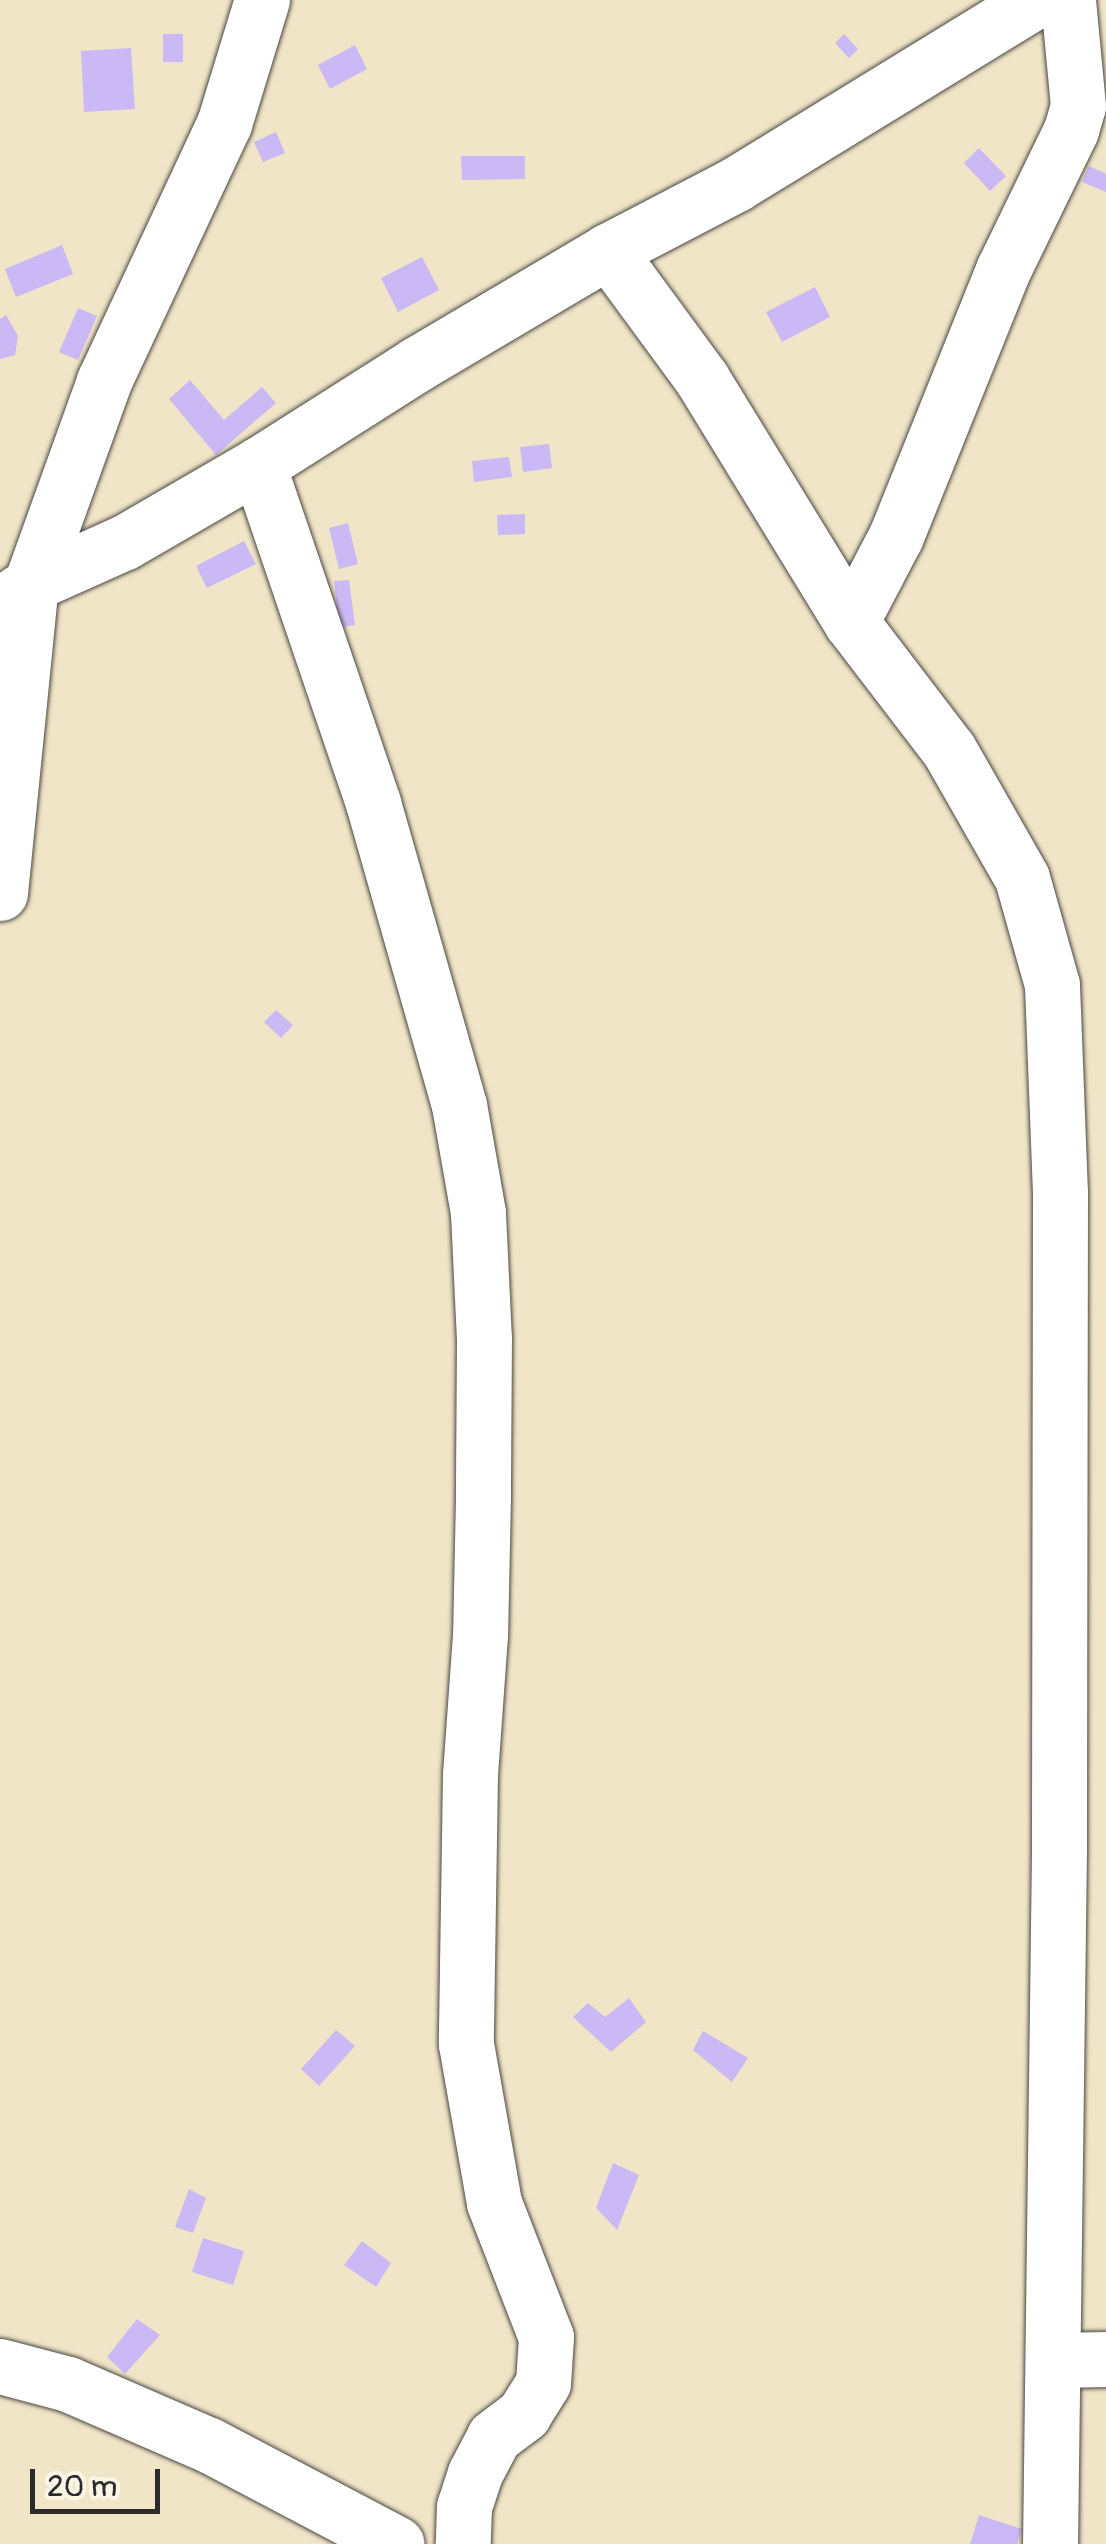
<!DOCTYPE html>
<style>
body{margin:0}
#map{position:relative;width:1106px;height:2544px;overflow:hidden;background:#f0e5c7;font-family:Pangolin,sans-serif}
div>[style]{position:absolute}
.building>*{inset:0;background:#cab9f4}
.roads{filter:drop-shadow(0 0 2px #494742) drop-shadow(0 0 2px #494742)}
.minor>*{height:55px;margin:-27.5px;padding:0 27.5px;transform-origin:27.5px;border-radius:27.5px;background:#fff}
span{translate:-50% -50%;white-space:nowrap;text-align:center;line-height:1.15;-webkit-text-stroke:8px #fcf5e5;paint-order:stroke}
.scale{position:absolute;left:30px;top:2469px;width:130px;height:45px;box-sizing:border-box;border:5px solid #2b2b2b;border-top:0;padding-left:12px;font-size:30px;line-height:35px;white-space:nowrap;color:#2b2b2b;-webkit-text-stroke:8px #fcf5e5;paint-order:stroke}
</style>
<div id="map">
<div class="building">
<div style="clip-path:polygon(163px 34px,183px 34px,183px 62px,163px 62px)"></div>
<div style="clip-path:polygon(844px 34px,858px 49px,849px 58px,835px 43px)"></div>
<div style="clip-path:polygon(355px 45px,367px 69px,330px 89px,318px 65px)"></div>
<div style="clip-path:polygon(131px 48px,135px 109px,84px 112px,81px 51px)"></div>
<div style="clip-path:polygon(276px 132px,285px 153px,263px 162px,254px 142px)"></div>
<div style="clip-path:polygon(979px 148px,1006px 176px,990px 191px,964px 163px)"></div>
<div style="clip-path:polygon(461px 156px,525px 156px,525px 179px,462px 180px)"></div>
<div style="clip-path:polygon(1089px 166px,1106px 174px,1106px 192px,1082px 182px)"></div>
<div style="clip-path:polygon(62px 245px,73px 274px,16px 297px,5px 269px)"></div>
<div style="clip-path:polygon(422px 257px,439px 290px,398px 312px,381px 278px)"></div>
<div style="clip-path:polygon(815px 287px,830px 317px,782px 342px,766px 312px)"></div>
<div style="clip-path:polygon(78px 308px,97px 316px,78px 360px,59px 352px)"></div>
<div style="clip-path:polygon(6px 315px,18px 336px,15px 355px,0 359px,0 319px)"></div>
<div style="clip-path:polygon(190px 380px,224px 420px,262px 387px,276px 403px,216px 455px,169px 399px)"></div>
<div style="clip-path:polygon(549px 444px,552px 468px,523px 472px,520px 447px)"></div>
<div style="clip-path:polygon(509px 457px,512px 477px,474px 482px,472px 461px)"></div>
<div style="clip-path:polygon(525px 514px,525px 534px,498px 535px,497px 515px)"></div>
<div style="clip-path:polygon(348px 523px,358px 564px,339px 569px,329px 528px)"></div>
<div style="clip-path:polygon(244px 541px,256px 564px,207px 588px,196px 566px)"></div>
<div style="clip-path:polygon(349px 580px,355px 625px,339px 627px,334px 581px)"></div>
<div style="clip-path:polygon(276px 1010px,293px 1025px,281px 1038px,264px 1022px)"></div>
<div style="clip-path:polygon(629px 1998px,646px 2022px,611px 2052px,573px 2017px,588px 2003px,605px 2017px)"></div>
<div style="clip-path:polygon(336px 2030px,355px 2046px,319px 2086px,301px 2069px)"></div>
<div style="clip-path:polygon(703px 2031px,748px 2058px,732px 2082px,693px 2050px)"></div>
<div style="clip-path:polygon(613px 2163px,639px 2175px,617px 2230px,596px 2208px)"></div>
<div style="clip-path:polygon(189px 2189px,206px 2198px,193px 2233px,175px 2227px)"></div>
<div style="clip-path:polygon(203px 2238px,244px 2251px,233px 2285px,192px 2272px)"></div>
<div style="clip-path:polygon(362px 2241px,391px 2263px,376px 2287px,344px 2265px)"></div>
<div style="clip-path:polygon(137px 2319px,160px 2335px,125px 2374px,107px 2357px)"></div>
<div style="clip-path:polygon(979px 2515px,1022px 2529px,1017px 2544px,970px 2544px)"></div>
</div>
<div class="roads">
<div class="minor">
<div style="left:608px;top:251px;width:159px;rotate:53.7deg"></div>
<div style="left:702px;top:379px;width:285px;rotate:58.5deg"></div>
<div style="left:851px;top:622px;width:161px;rotate:52.6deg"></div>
<div style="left:949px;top:750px;width:147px;rotate:60.3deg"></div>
<div style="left:1022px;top:878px;width:111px;rotate:74.3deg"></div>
<div style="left:1052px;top:985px;width:207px;rotate:87.8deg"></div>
<div style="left:1060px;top:1192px;width:658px;rotate:90.09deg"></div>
<div style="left:1059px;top:1850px;width:694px;rotate:90.74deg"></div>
<div style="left:258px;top:465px;width:357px;rotate:71.2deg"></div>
<div style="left:373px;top:803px;width:314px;rotate:74.1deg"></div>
<div style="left:459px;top:1105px;width:110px;rotate:80deg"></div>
<div style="left:478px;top:1213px;width:125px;rotate:87.3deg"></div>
<div style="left:484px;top:1338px;width:158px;rotate:90.4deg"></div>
<div style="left:483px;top:1496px;width:139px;rotate:91.2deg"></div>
<div style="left:480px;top:1635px;width:140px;rotate:94.1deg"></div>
<div style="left:470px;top:1775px;width:269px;rotate:90.9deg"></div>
<div style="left:466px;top:2044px;width:161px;rotate:80deg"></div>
<div style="left:494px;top:2203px;width:144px;rotate:68.8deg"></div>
<div style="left:546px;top:2337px;width:46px;rotate:93.7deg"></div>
<div style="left:543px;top:2383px;width:36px;rotate:122deg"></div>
<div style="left:524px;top:2414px;width:38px;rotate:143deg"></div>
<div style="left:494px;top:2437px;width:41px;rotate:117.8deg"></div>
<div style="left:475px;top:2473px;width:35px;rotate:108deg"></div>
<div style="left:464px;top:2506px;width:38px;rotate:92deg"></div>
<div style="left:0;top:605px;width:37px;rotate:-34deg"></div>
<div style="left:31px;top:584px;width:103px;rotate:-24.1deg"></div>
<div style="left:125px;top:542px;width:154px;rotate:-30.1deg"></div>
<div style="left:258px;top:465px;width:188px;rotate:-32.4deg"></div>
<div style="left:417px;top:364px;width:222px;rotate:-30.6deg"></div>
<div style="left:608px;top:251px;width:144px;rotate:-27.6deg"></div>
<div style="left:736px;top:184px;width:352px;rotate:-31.5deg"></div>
<div style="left:851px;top:622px;width:97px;rotate:-62.4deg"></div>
<div style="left:896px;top:536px;width:287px;rotate:-68.1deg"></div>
<div style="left:1003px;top:270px;width:156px;rotate:-64.1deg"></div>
<div style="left:1071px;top:130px;width:25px;rotate:-74deg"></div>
<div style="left:1078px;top:106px;width:106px;rotate:-95.4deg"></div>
<div style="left:0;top:893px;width:311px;rotate:-84.3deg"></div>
<div style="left:31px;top:584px;width:216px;rotate:-70.2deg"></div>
<div style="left:104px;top:381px;width:284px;rotate:-65deg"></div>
<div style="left:224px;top:124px;width:130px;rotate:-73deg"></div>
<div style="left:1054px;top:2360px;width:52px;rotate:-1.1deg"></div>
<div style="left:0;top:2366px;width:70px;rotate:14.8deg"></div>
<div style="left:68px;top:2384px;width:154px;rotate:23.4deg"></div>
<div style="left:209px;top:2445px;width:212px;rotate:27.8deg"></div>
</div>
</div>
<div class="scale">20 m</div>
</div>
